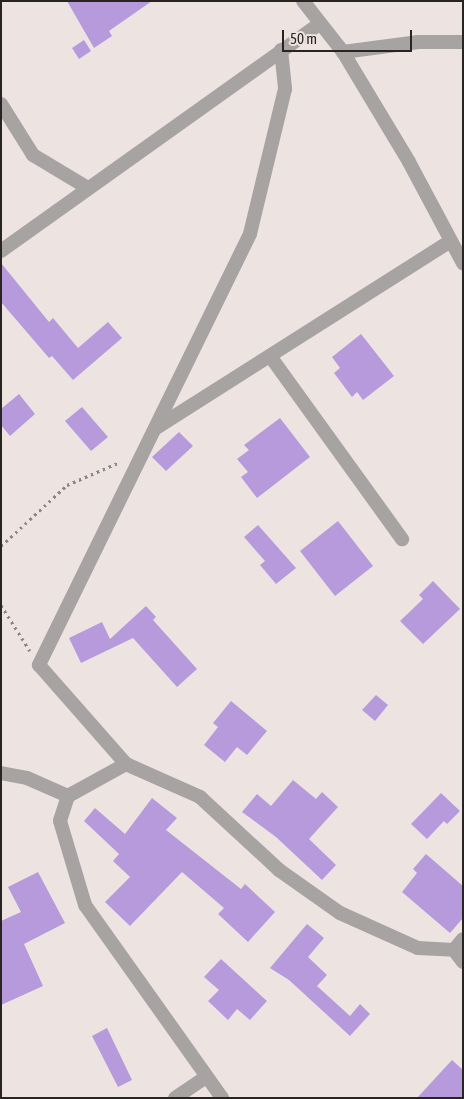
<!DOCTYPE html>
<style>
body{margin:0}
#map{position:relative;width:464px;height:1099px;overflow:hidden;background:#ede4e1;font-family:"Asap Condensed",sans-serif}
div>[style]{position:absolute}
.building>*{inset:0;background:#b79adc}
.path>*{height:3px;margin-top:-1.5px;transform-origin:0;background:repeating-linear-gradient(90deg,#8b8583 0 2.5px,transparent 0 6.5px)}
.minor>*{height:14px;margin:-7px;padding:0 7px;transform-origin:7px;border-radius:7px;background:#a6a3a2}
span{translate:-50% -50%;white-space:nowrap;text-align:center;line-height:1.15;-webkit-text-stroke:4px #ede4e1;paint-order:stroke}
.frame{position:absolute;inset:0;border:2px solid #272422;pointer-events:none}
.scale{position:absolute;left:282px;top:30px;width:130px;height:22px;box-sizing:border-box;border:2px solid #272422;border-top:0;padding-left:6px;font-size:15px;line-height:18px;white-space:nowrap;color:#272422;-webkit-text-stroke:4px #ede4e1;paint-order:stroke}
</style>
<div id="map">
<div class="building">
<div style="clip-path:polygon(67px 1px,152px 1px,109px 31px,112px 36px,94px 48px)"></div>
<div style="clip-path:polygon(84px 40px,91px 51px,79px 59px,72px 48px)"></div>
<div style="clip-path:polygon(1px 263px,49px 322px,53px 318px,78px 348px,108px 322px,122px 338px,73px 380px,52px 356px,49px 358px,1px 302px)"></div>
<div style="clip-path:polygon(361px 334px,394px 376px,363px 400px,357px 392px,352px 397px,334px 373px,340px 368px,332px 357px)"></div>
<div style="clip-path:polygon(19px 394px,35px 414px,10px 436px,1px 425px,1px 409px)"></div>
<div style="clip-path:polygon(82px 407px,108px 437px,91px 451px,65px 421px)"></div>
<div style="clip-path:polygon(280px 418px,310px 457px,257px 498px,241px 477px,248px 472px,237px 459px,249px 450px,244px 445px)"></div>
<div style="clip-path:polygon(179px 432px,193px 446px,166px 471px,152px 457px)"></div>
<div style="clip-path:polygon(338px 521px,373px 566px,335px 596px,300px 551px)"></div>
<div style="clip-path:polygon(258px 525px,296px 568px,276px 584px,260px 565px,265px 561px,244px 537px)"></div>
<div style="clip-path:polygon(433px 581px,460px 609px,423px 644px,400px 621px,423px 599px,419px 595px)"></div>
<div style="clip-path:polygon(146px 606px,156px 617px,153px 620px,197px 669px,177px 687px,133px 638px,81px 663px,69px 638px,102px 622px,110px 639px)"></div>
<div style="clip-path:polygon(376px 695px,388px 705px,375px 721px,362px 710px)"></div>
<div style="clip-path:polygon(231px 701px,267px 731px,247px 755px,237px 747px,225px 762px,204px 745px,218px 727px,213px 723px)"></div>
<div style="clip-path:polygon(293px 780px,316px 799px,322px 792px,338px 807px,309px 839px,336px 865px,322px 880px,276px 837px,242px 812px,257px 794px,271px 806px)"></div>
<div style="clip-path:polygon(441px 793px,460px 811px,447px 824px,444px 821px,427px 839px,411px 824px)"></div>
<div style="clip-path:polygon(152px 798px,177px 818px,166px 830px,241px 889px,245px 884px,275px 912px,248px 942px,218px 914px,224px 908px,182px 872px,130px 926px,105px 902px,130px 877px,113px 861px,119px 854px,84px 821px,95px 808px,125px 834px)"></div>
<div style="clip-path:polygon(426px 854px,463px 886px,463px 918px,450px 933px,402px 892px,417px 873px,413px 869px)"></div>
<div style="clip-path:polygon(38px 872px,65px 923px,24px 944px,43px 986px,1px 1005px,1px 921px,21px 912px,8px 887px)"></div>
<div style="clip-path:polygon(307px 924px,324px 938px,308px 957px,327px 975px,317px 986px,350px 1016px,360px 1004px,370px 1014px,350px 1036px,289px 980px,270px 968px)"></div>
<div style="clip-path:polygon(221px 959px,267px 1001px,250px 1020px,237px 1009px,228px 1020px,208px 1001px,219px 990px,204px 977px)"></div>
<div style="clip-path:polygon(107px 1028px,132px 1080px,118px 1087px,92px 1036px)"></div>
<div style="clip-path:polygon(452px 1060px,463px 1070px,463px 1098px,417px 1098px)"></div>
</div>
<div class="path">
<div style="left:1px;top:546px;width:90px;rotate:-42.7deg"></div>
<div style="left:67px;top:485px;width:58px;rotate:-23.5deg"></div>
<div style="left:1px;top:605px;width:54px;rotate:57.8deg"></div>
</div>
<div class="minor">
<div style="left:303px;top:1px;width:65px;rotate:51.9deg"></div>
<div style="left:343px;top:52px;width:128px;rotate:59deg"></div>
<div style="left:409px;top:162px;width:115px;rotate:61.9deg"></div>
<div style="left:281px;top:50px;width:39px;rotate:84deg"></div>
<div style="left:285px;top:89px;width:149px;rotate:103.6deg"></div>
<div style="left:250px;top:234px;width:480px;rotate:116.1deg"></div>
<div style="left:39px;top:665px;width:132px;rotate:48.7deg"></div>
<div style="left:126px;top:764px;width:81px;rotate:24deg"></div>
<div style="left:200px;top:797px;width:108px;rotate:42.7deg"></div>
<div style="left:279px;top:870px;width:75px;rotate:35.2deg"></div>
<div style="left:340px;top:913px;width:85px;rotate:24.2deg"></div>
<div style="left:418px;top:948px;width:36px;rotate:3deg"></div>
<div style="left:454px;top:950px;width:15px;rotate:53deg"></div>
<div style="left:343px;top:52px;width:76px;rotate:-7.6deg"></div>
<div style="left:418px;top:42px;width:45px"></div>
<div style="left:1px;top:104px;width:60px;rotate:57.9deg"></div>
<div style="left:33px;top:155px;width:64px;rotate:31deg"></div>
<div style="left:1px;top:251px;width:389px;rotate:-35.5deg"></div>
<div style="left:270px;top:356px;width:226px;rotate:54.2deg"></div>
<div style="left:156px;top:428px;width:349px;rotate:-32.4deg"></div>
<div style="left:1px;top:773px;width:26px;rotate:11deg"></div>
<div style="left:27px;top:778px;width:45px;rotate:23.7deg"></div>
<div style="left:68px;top:796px;width:66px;rotate:-28.9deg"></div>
<div style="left:68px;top:796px;width:26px;rotate:108deg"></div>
<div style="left:60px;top:821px;width:88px;rotate:73.4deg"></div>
<div style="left:85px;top:905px;width:237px;rotate:54.6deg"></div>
<div style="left:454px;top:950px;width:14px;rotate:-51deg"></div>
<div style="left:175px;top:1098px;width:37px;rotate:-34deg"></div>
</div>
<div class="frame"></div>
<div class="scale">50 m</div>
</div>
